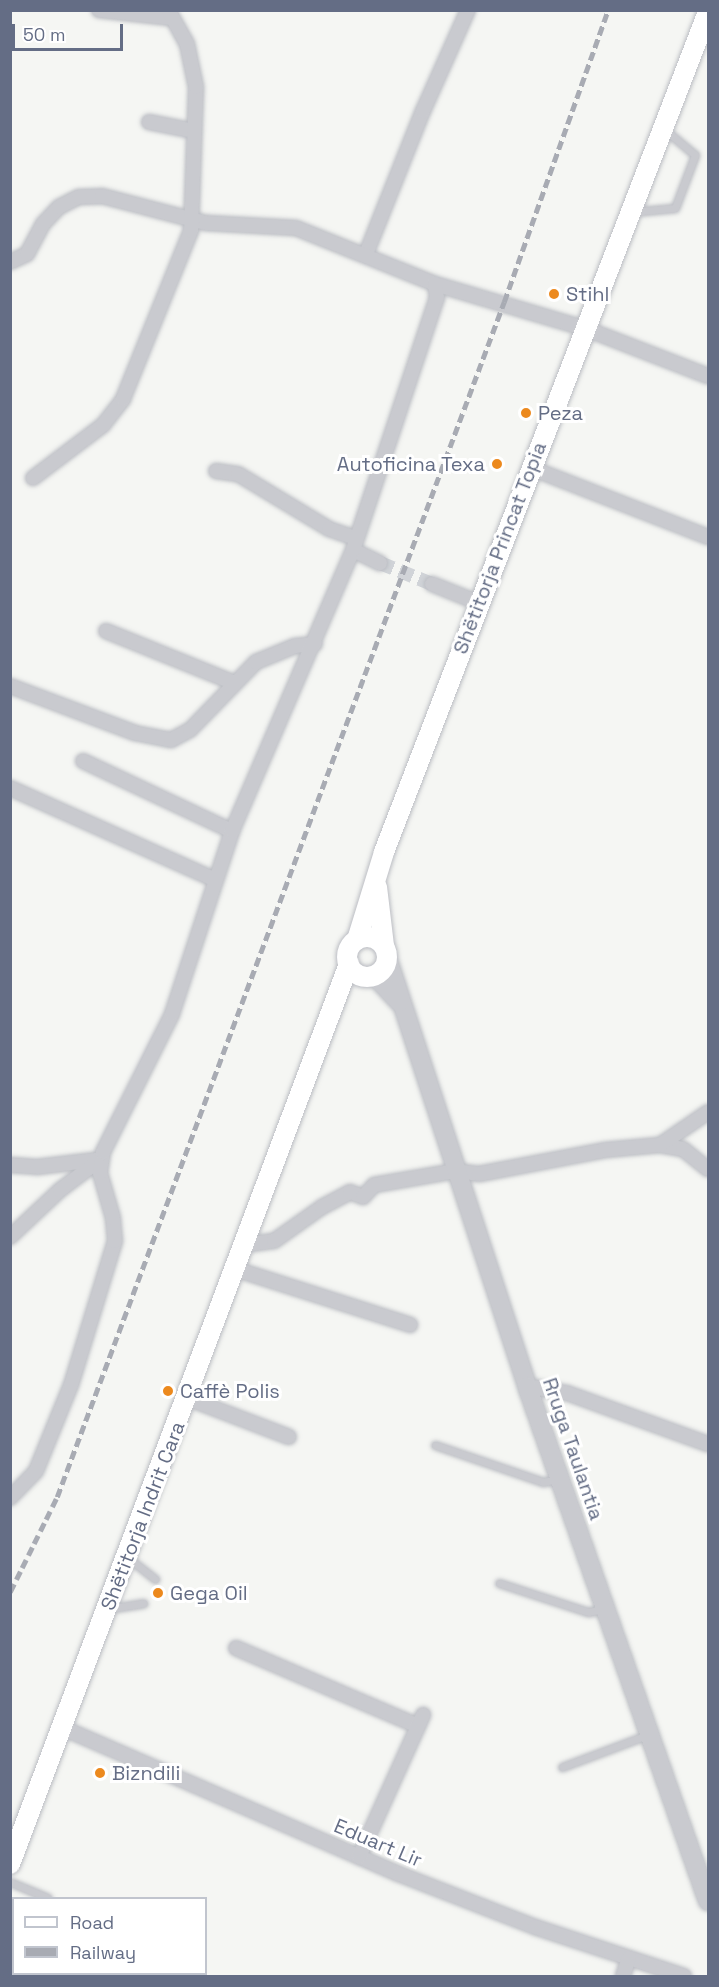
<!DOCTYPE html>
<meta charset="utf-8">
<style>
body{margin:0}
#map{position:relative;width:719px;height:1987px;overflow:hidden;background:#f5f6f3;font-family:"Space Grotesk",sans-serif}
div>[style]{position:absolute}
.minor-tunnel>*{height:14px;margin-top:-7px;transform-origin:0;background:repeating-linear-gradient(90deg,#d1d4d8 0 14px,transparent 0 21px)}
.roads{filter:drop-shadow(0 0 2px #bbbdc3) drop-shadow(0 0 2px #bbbdc3)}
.service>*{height:7px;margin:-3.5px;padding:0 3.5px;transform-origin:3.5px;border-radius:3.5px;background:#c9cacf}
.minor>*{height:14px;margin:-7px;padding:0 7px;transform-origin:7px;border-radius:7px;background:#c9cacf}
.tertiary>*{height:18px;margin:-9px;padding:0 9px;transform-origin:9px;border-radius:9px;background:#c9cacf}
.secondary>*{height:20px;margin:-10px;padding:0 10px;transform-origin:10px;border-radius:10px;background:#fff}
.secondary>.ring{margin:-10px;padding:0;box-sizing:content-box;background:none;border:20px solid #fff;border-radius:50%}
.rail>*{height:4.5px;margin-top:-2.25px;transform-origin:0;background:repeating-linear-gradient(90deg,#a8abb3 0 9px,transparent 0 13.5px)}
.dots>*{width:16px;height:16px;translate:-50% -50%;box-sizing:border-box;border:3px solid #fff;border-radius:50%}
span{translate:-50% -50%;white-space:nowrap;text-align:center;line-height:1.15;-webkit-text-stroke:6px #fff;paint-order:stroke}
.poi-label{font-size:20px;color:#646d85}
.left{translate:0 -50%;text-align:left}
.right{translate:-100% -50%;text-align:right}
.street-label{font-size:20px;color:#646d85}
.frame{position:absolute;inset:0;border:12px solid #646d85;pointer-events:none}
.legend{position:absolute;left:12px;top:1897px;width:195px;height:78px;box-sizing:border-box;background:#fff;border:2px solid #c1c5ce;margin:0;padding:8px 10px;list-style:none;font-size:18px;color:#646d85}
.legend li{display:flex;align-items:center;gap:12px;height:30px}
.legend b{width:30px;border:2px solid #c1c5ce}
.scale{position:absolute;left:12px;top:24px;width:111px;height:27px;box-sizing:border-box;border:3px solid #646d85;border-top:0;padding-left:8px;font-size:18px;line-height:21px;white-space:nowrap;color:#646d85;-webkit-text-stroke:4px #fff;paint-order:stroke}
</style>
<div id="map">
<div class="minor-tunnel">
<div style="left:380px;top:563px;width:56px;rotate:22deg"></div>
</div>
<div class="roads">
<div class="service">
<div style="left:632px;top:212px;width:43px;rotate:-5.3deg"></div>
<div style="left:675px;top:208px;width:57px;rotate:-69.3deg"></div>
<div style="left:695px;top:155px;width:40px;rotate:-140deg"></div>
<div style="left:435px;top:1445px;width:114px;rotate:18.9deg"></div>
<div style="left:543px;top:1482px;width:16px;rotate:-11deg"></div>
<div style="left:127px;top:1557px;width:36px;rotate:38deg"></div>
<div style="left:499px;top:1583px;width:94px;rotate:18deg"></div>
<div style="left:588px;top:1612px;width:17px;rotate:-10deg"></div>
<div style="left:107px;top:1609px;width:37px;rotate:-9deg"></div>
<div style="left:562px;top:1767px;width:91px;rotate:-20.6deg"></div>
<div style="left:10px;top:1882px;width:41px;rotate:22.8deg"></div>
</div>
<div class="minor">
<div style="left:99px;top:10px;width:73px;rotate:6.3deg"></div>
<div style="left:149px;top:122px;width:46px;rotate:11.3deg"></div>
<div style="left:366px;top:254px;width:154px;rotate:-68.3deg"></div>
<div style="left:423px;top:111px;width:111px;rotate:-66deg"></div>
<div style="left:10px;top:262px;width:19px;rotate:-25deg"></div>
<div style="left:27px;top:254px;width:34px;rotate:-62deg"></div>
<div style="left:43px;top:224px;width:23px;rotate:-47deg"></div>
<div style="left:59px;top:207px;width:22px;rotate:-27deg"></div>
<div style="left:79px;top:197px;width:23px;rotate:-2deg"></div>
<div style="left:102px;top:196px;width:107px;rotate:14.6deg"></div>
<div style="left:206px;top:223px;width:90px;rotate:3.2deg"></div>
<div style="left:296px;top:228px;width:150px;rotate:21.9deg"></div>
<div style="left:435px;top:284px;width:155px;rotate:16.5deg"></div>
<div style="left:584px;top:328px;width:133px;rotate:21.2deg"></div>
<div style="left:531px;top:468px;width:190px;rotate:21.3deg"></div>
<div style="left:216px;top:471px;width:22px;rotate:8deg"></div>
<div style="left:238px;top:474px;width:106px;rotate:31.1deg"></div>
<div style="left:329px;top:529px;width:28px;rotate:19deg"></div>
<div style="left:33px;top:478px;width:88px;rotate:-37.1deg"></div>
<div style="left:103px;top:425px;width:33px;rotate:-52deg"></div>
<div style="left:123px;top:399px;width:181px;rotate:-68deg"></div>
<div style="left:191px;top:231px;width:144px;rotate:-88deg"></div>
<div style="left:196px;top:87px;width:44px;rotate:-101.8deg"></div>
<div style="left:187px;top:44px;width:39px;rotate:-119deg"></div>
<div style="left:353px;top:550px;width:30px;rotate:26deg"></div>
<div style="left:432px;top:584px;width:51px;rotate:22deg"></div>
<div style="left:106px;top:631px;width:136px;rotate:22deg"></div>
<div style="left:10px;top:686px;width:134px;rotate:20.6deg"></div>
<div style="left:135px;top:733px;width:37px;rotate:11deg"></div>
<div style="left:171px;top:740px;width:21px;rotate:-28deg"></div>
<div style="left:190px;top:730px;width:95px;rotate:-45.9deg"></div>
<div style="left:256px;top:662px;width:42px;rotate:-22.3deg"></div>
<div style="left:295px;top:646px;width:20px;rotate:-6deg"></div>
<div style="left:83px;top:761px;width:165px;rotate:25.2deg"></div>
<div style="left:10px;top:788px;width:222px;rotate:24.1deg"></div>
<div style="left:660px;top:1145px;width:23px;rotate:10deg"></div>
<div style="left:683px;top:1149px;width:32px;rotate:39deg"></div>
<div style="left:10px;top:1165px;width:27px;rotate:4deg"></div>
<div style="left:37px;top:1167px;width:59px;rotate:-6.8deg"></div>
<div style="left:10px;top:1237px;width:69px;rotate:-43.2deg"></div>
<div style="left:60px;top:1190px;width:51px;rotate:-37.1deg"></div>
<div style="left:244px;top:1245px;width:30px;rotate:-8deg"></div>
<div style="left:274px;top:1241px;width:59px;rotate:-35.3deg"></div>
<div style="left:322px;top:1207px;width:32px;rotate:-28deg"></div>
<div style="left:350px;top:1192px;width:14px;rotate:21deg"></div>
<div style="left:363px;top:1197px;width:16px;rotate:-47deg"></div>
<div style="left:374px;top:1185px;width:82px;rotate:-9.8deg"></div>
<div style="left:455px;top:1171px;width:24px;rotate:7deg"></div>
<div style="left:479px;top:1174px;width:128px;rotate:-10.8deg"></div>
<div style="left:605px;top:1150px;width:55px;rotate:-5.2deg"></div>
<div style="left:660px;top:1145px;width:58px;rotate:-34.5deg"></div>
<div style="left:235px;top:1269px;width:184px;rotate:17.7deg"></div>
<div style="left:527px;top:1386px;width:41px;rotate:9.9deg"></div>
<div style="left:567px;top:1393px;width:150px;rotate:19.9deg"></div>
<div style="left:187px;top:1398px;width:109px;rotate:20.9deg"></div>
<div style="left:10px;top:1498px;width:37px;rotate:-46deg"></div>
<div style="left:36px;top:1471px;width:93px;rotate:-67.9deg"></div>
<div style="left:71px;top:1385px;width:151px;rotate:-73deg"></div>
<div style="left:115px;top:1241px;width:23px;rotate:-95deg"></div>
<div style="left:113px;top:1218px;width:47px;rotate:-106.1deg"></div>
<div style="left:100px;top:1173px;width:21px;rotate:-82deg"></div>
<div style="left:103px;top:1152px;width:154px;rotate:-63.4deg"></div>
<div style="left:172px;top:1014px;width:193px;rotate:-71.8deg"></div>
<div style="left:232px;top:831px;width:306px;rotate:-66.7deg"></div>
<div style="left:353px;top:550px;width:266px;rotate:-71.6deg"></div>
<div style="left:437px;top:298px;width:14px;rotate:-98deg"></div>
<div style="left:236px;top:1648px;width:198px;rotate:23.2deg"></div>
<div style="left:63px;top:1728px;width:366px;rotate:23.5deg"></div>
<div style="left:399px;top:1874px;width:146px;rotate:21.3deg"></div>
<div style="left:535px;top:1927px;width:157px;rotate:18.2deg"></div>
<div style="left:359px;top:1857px;width:156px;rotate:-65.7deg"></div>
<div style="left:623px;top:1976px;width:19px;rotate:-72deg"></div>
</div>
<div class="tertiary">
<div style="left:387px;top:957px;width:451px;rotate:71.9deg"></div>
<div style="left:527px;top:1386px;width:546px;rotate:70.64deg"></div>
<div style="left:374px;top:975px;width:37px;rotate:47deg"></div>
</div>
<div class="secondary">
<div style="left:377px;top:887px;width:59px;rotate:83.2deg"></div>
<div class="ring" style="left:347px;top:937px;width:20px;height:20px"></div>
<div style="left:357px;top:940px;width:92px;rotate:-72.9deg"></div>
<div style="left:384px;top:852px;width:900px;rotate:-68.91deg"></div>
<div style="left:10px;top:1864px;width:962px;rotate:-69.36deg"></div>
</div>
</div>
<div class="rail">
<div style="left:10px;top:1592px;width:106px;rotate:-63.7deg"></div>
<div style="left:57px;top:1497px;width:1276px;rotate:-69.49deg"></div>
<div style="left:504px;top:302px;width:310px;rotate:-70.4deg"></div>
</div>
<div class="dots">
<div style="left:554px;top:294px;background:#ec891d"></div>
<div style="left:526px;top:413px;background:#ec891d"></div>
<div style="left:497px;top:464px;background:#ec891d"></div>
<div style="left:168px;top:1391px;background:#ec891d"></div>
<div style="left:158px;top:1593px;background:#ec891d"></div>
<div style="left:100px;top:1773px;background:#ec891d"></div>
</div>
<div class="poi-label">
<span class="left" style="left:566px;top:294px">Stihl</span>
<span class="left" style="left:538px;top:413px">Peza</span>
<span class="right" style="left:485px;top:464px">Autoficina Texa</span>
<span class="left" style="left:180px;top:1391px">Caffè Polis</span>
<span class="left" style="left:170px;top:1593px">Gega Oil</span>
<span class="left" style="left:112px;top:1773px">Bizndili</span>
</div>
<div class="street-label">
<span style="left:500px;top:548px;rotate:-69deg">Shëtitorja Princat Topia</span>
<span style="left:573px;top:1449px;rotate:71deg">Rruga Taulantia</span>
<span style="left:143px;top:1516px;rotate:-69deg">Shëtitorja Indrit Cara</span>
<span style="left:378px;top:1843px;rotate:23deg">Eduart Lir</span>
</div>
<div class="frame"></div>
<ul class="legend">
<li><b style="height:8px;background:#fff"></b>Road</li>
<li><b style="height:8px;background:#a8abb3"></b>Railway</li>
</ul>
<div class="scale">50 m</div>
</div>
